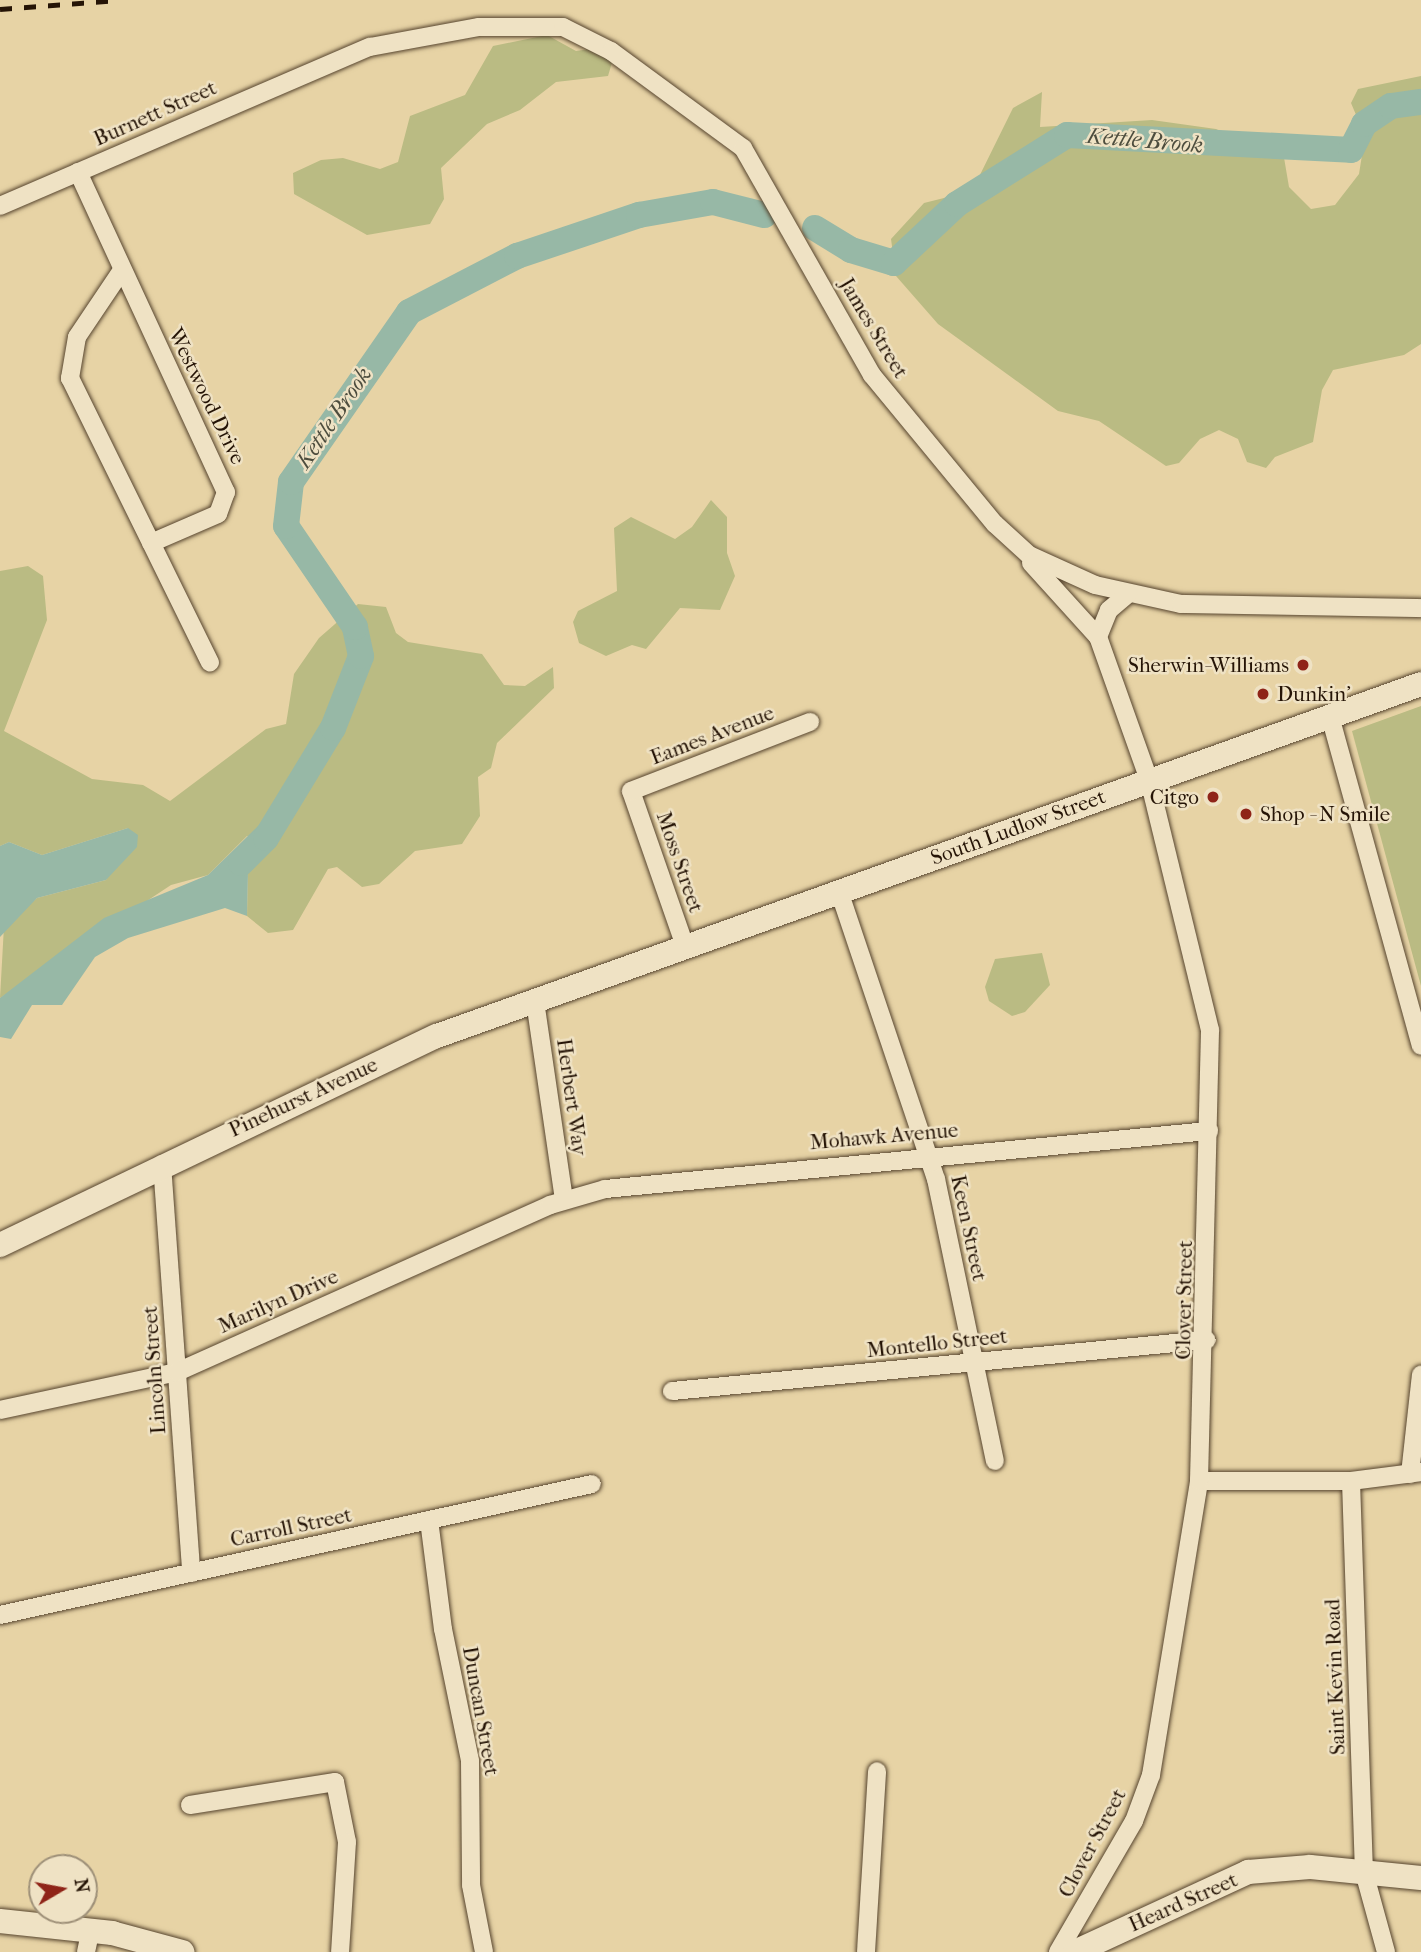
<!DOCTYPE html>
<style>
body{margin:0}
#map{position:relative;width:1421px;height:1952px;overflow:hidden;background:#e7d3a5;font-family:"IM FELL French Canon",serif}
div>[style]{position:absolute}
.green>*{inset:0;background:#babb83}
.water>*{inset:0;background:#97b8a6}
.river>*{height:26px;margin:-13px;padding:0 13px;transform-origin:13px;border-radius:13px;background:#97b8a6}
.roads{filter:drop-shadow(0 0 2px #56442e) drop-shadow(0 0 2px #56442e)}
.street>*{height:18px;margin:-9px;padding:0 9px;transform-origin:9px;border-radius:9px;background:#efe2c4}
.secondary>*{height:24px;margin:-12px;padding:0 12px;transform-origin:12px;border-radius:12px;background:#efe2c4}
.rail>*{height:4.5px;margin-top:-2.25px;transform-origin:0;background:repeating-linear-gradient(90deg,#251406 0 12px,transparent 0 24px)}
.dots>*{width:19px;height:19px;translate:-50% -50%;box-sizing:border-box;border:4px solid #efe2c4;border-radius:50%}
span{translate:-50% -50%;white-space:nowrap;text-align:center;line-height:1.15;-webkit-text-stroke:5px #efe2c4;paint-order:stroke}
.street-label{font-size:21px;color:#251406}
.poi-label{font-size:21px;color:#251406}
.right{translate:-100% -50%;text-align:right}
.left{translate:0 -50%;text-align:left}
.water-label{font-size:23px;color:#4d4d3e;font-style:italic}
.north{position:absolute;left:28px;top:1854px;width:70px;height:70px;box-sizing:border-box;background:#efe2c4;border:2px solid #9e9078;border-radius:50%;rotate:80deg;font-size:19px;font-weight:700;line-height:28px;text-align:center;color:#251406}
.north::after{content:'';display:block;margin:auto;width:24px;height:32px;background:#8f2418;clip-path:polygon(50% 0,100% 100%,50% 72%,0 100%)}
</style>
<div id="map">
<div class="green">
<div style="clip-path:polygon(547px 35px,576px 51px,597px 48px,613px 59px,608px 76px,556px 82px,520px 110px,487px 124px,441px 168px,444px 199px,430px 224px,367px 235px,294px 194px,293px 173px,321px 160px,343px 158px,380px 169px,398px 162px,410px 116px,465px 95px,493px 46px)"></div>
<div style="clip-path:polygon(1421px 76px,1421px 344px,1404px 355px,1333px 370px,1322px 390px,1313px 442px,1275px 457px,1266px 468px,1247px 462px,1238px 439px,1219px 430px,1200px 439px,1179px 463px,1166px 466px,1099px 421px,1058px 411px,938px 324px,896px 276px,891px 239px,924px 203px,972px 191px,1013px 108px,1042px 92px,1040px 127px,1152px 120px,1216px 129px,1246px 143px,1280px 134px,1289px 187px,1311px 209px,1335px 205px,1359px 174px,1365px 136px,1351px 103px,1358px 89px)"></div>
<div style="clip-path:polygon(711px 500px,727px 517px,727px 553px,735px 576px,720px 610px,680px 608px,646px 649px,632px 645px,606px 656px,579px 643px,573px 622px,578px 611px,617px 591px,614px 528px,631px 517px,675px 539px,692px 527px)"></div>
<div style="clip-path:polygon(28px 566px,43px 576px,47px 620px,4px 731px,92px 779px,143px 785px,170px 801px,266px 729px,286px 724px,294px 674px,319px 638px,358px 604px,386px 607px,396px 633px,408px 642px,482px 654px,504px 685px,525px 686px,553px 667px,554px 688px,497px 743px,491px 768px,478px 777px,480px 816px,462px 844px,415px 851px,379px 884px,362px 887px,337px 867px,328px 869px,293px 930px,268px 933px,247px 916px,248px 873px,266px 838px,247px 836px,208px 875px,171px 885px,0 998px,4px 926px,37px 898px,106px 880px,128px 828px,42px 855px,9px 842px,0 846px,0 571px)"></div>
<div style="clip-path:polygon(1421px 706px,1421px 986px,1352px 731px)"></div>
<div style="clip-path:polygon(1042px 953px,1050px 985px,1025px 1012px,1012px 1016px,989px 1001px,985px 987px,995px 959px)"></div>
</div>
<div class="water">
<div style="clip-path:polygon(260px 824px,266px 838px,248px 873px,247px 916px,225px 908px,128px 938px,95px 957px,62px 1005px,32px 1005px,11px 1039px,0 1037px,0 998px,104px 918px,208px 875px)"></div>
<div style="clip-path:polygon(128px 828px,138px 835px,137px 847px,106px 880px,37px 898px,0 937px,0 846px,9px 842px,42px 855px)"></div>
</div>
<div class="river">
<div style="left:815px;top:228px;width:42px;rotate:31.4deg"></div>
<div style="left:851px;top:250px;width:45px;rotate:16.8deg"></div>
<div style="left:894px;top:263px;width:86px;rotate:-43.1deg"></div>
<div style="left:957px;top:204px;width:130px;rotate:-32.1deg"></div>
<div style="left:1067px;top:135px;width:284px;rotate:3deg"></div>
<div style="left:1351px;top:150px;width:29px;rotate:-63deg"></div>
<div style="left:1364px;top:124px;width:32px;rotate:-34deg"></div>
<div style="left:1391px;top:106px;width:30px;rotate:-8deg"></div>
<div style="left:241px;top:863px;width:35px;rotate:-45deg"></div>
<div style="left:266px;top:838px;width:129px;rotate:-58.7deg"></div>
<div style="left:333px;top:728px;width:77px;rotate:-68.7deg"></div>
<div style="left:361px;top:656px;width:30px;rotate:-102deg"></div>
<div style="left:355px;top:627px;width:122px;rotate:-124.3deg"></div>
<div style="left:286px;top:526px;width:44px;rotate:-83.5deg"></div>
<div style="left:291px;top:482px;width:207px;rotate:-55.2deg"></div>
<div style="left:409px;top:312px;width:122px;rotate:-27.4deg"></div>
<div style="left:517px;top:256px;width:129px;rotate:-18.6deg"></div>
<div style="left:639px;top:215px;width:75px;rotate:-10deg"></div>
<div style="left:713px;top:202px;width:53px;rotate:14.3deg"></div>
</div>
<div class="roads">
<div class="street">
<div style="left:78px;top:172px;width:353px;rotate:65.2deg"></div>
<div style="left:226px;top:492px;width:23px;rotate:110deg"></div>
<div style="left:218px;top:514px;width:73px;rotate:156.6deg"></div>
<div style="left:0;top:206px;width:403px;rotate:-23.3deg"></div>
<div style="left:370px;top:47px;width:111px;rotate:-10.4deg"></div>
<div style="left:479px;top:27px;width:84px"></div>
<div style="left:563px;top:27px;width:54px;rotate:26.6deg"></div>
<div style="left:611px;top:51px;width:164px;rotate:36.3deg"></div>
<div style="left:743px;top:148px;width:261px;rotate:60.4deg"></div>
<div style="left:872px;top:375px;width:193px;rotate:50.5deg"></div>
<div style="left:995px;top:524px;width:46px;rotate:42.4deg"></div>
<div style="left:1029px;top:555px;width:72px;rotate:24.4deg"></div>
<div style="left:1095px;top:585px;width:88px;rotate:12.5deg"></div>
<div style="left:1181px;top:604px;width:240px;rotate:1deg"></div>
<div style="left:122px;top:270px;width:81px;rotate:123.9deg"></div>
<div style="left:77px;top:337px;width:42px;rotate:99.7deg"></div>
<div style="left:70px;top:378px;width:317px;rotate:63.8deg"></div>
<div style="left:1031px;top:563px;width:100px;rotate:47.8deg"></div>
<div style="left:1330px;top:716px;width:342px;rotate:74.6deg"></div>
<div style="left:839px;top:891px;width:304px;rotate:71.4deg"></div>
<div style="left:936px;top:1179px;width:288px;rotate:78.2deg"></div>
<div style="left:686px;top:949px;width:167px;rotate:-109.2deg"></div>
<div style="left:631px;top:791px;width:192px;rotate:-21.1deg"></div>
<div style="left:535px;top:1001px;width:201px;rotate:81.7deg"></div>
<div style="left:162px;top:1164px;width:410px;rotate:85.9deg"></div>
<div style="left:672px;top:1391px;width:537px;rotate:-5.45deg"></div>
<div style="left:0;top:1410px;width:181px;rotate:-12.1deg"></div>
<div style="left:177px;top:1372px;width:409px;rotate:-24.1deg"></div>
<div style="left:550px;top:1205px;width:57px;rotate:-16.2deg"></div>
<div style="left:605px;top:1189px;width:607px;rotate:-5.49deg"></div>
<div style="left:1410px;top:1474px;width:100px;rotate:-83.7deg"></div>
<div style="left:1199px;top:1481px;width:152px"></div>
<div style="left:1351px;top:1481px;width:71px;rotate:-7.3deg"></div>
<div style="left:1351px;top:1481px;width:391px;rotate:88.1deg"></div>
<div style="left:1364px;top:1872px;width:83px;rotate:74.6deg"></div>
<div style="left:429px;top:1520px;width:110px;rotate:82.7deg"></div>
<div style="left:443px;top:1629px;width:135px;rotate:78.4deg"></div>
<div style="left:470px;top:1761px;width:124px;rotate:89.5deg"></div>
<div style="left:471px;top:1885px;width:68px;rotate:79deg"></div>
<div style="left:0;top:1615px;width:606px;rotate:-12.48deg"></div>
<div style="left:190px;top:1805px;width:147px;rotate:-9deg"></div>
<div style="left:335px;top:1782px;width:61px;rotate:78.7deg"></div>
<div style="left:347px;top:1842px;width:110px;rotate:93.6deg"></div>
<div style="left:86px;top:1952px;width:24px;rotate:-78deg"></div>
<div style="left:866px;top:1952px;width:181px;rotate:-86.5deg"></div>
<div style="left:1058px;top:1952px;width:151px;rotate:-59.9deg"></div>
<div style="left:1134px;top:1821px;width:49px;rotate:-69.7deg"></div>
<div style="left:1151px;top:1775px;width:298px;rotate:-80.7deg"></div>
<div style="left:1199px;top:1481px;width:451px;rotate:-88.6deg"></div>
<div style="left:1210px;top:1030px;width:257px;rotate:-103.7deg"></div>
<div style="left:1149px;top:780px;width:152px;rotate:-109.6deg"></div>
<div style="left:1098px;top:637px;width:29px;rotate:-68deg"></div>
<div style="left:1109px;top:610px;width:25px;rotate:-40deg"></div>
</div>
<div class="secondary">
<div style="left:0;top:1245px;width:484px;rotate:-25.6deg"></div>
<div style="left:437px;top:1036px;width:1045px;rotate:-19.68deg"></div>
<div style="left:0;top:1921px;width:113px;rotate:6.1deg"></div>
<div style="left:112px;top:1933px;width:73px;rotate:15.2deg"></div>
<div style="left:1075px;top:1952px;width:191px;rotate:-24.8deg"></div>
<div style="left:1248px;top:1872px;width:62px;rotate:-4.6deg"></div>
<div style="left:1310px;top:1867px;width:112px;rotate:5.7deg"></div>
</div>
</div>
<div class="rail">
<div style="left:0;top:9px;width:119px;rotate:-4.3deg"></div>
</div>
<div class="dots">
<div style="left:1303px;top:665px;background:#8f2418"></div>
<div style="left:1263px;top:694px;background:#8f2418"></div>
<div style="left:1213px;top:797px;background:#8f2418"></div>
<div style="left:1246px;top:814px;background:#8f2418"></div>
</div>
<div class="street-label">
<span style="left:155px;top:113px;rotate:-24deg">Burnett Street</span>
<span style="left:874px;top:328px;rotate:59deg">James Street</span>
<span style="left:207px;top:396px;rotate:64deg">Westwood Drive</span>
<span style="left:712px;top:735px;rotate:-21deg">Eames Avenue</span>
<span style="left:1018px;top:827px;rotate:-20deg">South Ludlow Street</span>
<span style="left:680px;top:862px;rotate:71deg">Moss Street</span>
<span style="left:303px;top:1097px;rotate:-25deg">Pinehurst Avenue</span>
<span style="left:572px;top:1097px;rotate:82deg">Herbert Way</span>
<span style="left:884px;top:1136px;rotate:-5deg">Mohawk Avenue</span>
<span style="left:969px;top:1228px;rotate:78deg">Keen Street</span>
<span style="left:1184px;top:1300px;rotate:-89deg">Clover Street</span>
<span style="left:278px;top:1301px;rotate:-24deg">Marilyn Drive</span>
<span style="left:937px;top:1343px;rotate:-6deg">Montello Street</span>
<span style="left:154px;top:1370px;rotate:-94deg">Lincoln Street</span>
<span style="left:291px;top:1527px;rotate:-12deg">Carroll Street</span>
<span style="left:1335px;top:1677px;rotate:-92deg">Saint Kevin Road</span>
<span style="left:481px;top:1711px;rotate:80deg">Duncan Street</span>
<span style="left:1092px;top:1843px;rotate:-62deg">Clover Street</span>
<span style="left:1183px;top:1902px;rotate:-24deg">Heard Street</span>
</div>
<div class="poi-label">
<span class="right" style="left:1289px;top:665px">Sherwin-Williams</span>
<span class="left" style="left:1277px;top:694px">Dunkin'</span>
<span class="right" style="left:1199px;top:797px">Citgo</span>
<span class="left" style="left:1260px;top:814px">Shop - N Smile</span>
</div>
<div class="water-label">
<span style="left:1145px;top:141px;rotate:5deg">Kettle Brook</span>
<span style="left:334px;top:418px;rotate:-56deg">Kettle Brook</span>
</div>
<div class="north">N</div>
</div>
